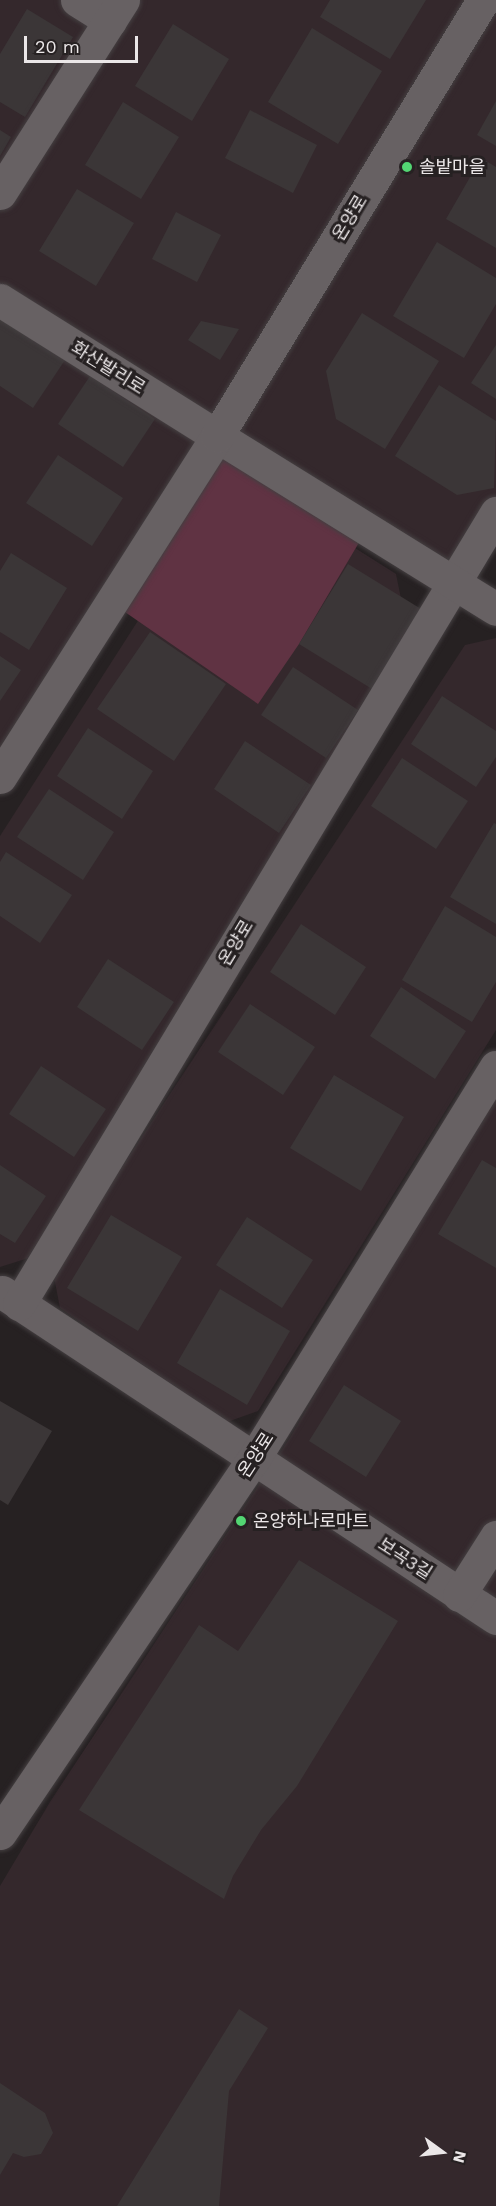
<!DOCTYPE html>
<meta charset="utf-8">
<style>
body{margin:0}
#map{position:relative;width:496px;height:2206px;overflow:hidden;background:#262122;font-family:"Work Sans","Noto Sans KR",sans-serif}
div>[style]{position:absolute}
.built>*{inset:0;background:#34282c}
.green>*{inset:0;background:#603343}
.building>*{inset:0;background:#3b3637}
.roads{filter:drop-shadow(0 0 2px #443f41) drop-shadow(0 0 2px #443f41)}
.minor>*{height:33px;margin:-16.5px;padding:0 16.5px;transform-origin:16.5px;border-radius:16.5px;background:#676163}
.secondary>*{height:33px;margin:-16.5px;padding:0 16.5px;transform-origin:16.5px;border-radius:16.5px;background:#676163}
.dots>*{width:16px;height:16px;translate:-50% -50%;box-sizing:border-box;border:3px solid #262122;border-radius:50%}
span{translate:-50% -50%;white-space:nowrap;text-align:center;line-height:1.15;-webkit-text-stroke:6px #262122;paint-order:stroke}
.poi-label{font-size:18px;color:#ebe7e8}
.left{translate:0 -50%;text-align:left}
.street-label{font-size:18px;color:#ebe7e8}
.north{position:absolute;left:412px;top:2122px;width:60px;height:60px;-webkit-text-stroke:4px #262122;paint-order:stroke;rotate:105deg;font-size:16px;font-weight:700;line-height:24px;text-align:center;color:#ebe7e8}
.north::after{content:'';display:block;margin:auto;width:21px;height:27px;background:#ebe7e8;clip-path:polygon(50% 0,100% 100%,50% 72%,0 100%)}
.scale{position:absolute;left:24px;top:36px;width:114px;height:27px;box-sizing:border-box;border:3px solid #ebe7e8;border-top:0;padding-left:8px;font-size:18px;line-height:21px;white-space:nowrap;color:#ebe7e8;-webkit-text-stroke:4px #262122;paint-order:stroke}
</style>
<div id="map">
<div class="built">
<div style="clip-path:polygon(0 0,496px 0,496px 513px,453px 583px,217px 436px,0 780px)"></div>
<div style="clip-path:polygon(262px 489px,396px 574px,407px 628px,35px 1256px,0 1267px,0 836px,216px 499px)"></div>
<div style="clip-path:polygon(496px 638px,496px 1030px,258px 1411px,227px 1422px,60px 1308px,53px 1272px,465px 645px)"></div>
<div style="clip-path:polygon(496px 1085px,496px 2206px,0 2206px,0 1886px,50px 1802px,291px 1436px)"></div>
</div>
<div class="green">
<div style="clip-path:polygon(217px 436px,367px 529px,299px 644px,258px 704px,109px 601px)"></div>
</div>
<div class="building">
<div style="clip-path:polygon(330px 0,426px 0,390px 59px,320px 17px)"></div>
<div style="clip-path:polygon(27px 9px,73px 37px,25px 117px,0 102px,0 54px)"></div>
<div style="clip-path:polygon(173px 24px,229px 59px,192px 121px,135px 86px)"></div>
<div style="clip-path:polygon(312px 28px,382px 71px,338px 144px,268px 102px)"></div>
<div style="clip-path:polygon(496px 101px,496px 146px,477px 135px)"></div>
<div style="clip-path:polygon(123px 102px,179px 137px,141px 199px,85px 165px)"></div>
<div style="clip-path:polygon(250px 110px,317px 145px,293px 193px,225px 158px)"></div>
<div style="clip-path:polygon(0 130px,11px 137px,0 156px)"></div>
<div style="clip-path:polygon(481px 158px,496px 167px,496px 248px,446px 219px)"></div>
<div style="clip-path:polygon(77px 189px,134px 223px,96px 286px,39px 251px)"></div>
<div style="clip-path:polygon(176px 212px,221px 235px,197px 282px,152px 259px)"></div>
<div style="clip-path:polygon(437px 242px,496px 278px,496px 304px,464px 358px,393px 316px)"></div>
<div style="clip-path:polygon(362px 313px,439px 361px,385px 449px,336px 419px,326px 371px)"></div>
<div style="clip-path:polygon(0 317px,65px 360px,33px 408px,0 386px)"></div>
<div style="clip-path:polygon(201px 321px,239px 329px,220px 360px,188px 340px)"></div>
<div style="clip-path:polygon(496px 345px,496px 399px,471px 383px)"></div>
<div style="clip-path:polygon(90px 376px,155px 419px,123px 467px,58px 424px)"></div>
<div style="clip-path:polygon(439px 385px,496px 421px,494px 488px,457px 495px,395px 456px)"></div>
<div style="clip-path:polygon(58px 455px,123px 498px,92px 546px,26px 503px)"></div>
<div style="clip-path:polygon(11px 553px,67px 588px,29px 650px,0 632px,0 571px)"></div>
<div style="clip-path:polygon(348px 564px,426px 612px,377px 692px,299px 644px)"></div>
<div style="clip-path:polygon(150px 632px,226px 684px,174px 761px,97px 709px)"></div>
<div style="clip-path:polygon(0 656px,21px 670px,0 701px)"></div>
<div style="clip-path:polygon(293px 667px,358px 710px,326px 758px,261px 715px)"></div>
<div style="clip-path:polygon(442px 696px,496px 731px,496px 757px,476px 787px,411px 744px)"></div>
<div style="clip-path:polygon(88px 728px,153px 771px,122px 819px,57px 776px)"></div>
<div style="clip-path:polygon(245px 741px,311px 785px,279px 833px,214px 789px)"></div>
<div style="clip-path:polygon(402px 758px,468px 801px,436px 849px,371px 806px)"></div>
<div style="clip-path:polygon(49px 789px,114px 832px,83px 880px,17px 837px)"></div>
<div style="clip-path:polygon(494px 823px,496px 824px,496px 924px,450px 897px)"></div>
<div style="clip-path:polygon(6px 852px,72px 895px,40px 943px,0 916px,0 862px)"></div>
<div style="clip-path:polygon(445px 906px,496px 937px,496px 982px,472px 1022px,402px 980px)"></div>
<div style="clip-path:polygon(301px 924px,366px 967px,335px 1015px,270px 972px)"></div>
<div style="clip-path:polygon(108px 959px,174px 1002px,142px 1050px,77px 1007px)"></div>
<div style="clip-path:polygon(401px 987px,466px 1031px,435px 1079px,370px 1036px)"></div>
<div style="clip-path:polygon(250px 1004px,315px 1047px,283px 1095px,218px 1052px)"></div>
<div style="clip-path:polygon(41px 1066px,106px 1109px,74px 1157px,9px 1114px)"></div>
<div style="clip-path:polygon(334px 1075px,404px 1117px,361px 1191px,290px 1148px)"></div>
<div style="clip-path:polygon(482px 1160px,496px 1168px,496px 1268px,438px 1234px)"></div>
<div style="clip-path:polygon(0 1165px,46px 1196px,15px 1243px,0 1234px)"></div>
<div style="clip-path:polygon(111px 1215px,182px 1257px,138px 1331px,67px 1288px)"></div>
<div style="clip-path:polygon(247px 1217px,313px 1260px,282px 1308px,216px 1265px)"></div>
<div style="clip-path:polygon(220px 1289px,290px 1331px,247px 1405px,177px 1363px)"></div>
<div style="clip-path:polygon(344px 1385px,401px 1421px,366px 1477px,309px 1441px)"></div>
<div style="clip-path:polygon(0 1401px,52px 1431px,8px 1505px,0 1500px)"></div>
<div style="clip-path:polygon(299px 1560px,398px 1621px,297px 1786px,261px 1830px,233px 1876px,224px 1899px,79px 1810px,199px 1625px,238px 1651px)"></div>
<div style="clip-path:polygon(239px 2009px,268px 2028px,229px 2091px,219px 2206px,117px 2206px)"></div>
<div style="clip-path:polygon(0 2083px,45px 2113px,53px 2133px,41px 2154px,24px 2157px,13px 2153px,0 2175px)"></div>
</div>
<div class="roads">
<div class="minor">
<div style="left:77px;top:0;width:39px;rotate:32deg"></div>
<div style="left:0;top:193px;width:229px;rotate:-57.5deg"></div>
<div style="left:0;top:300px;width:256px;rotate:32.1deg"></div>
<div style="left:2px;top:1292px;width:592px;rotate:33.42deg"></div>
<div style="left:19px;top:1304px;width:924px;rotate:-58.91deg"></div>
<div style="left:459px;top:1595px;width:69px;rotate:-57.5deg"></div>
</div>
<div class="secondary">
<div style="left:217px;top:436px;width:328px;rotate:31.8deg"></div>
<div style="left:0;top:777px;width:404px;rotate:-57.5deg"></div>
<div style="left:217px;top:436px;width:511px;rotate:-58.61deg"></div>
<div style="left:0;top:1833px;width:451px;rotate:-55.9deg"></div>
<div style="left:253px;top:1460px;width:462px;rotate:-58.3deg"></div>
</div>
</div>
<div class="dots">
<div style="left:407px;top:167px;background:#53d673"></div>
<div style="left:241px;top:1521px;background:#53d673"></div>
</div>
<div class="poi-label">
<span class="left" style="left:419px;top:167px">솔밭마을</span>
<span class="left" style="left:253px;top:1521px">온양하나로마트</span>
</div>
<div class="street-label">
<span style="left:350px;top:218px;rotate:-59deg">온양로</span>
<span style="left:108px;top:368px;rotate:32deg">화산발리로</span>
<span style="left:236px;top:943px;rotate:-59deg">온양로</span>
<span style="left:256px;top:1455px;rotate:-57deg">온양로</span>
<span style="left:405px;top:1559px;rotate:33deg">보곡3길</span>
</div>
<div class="north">N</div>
<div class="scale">20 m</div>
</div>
